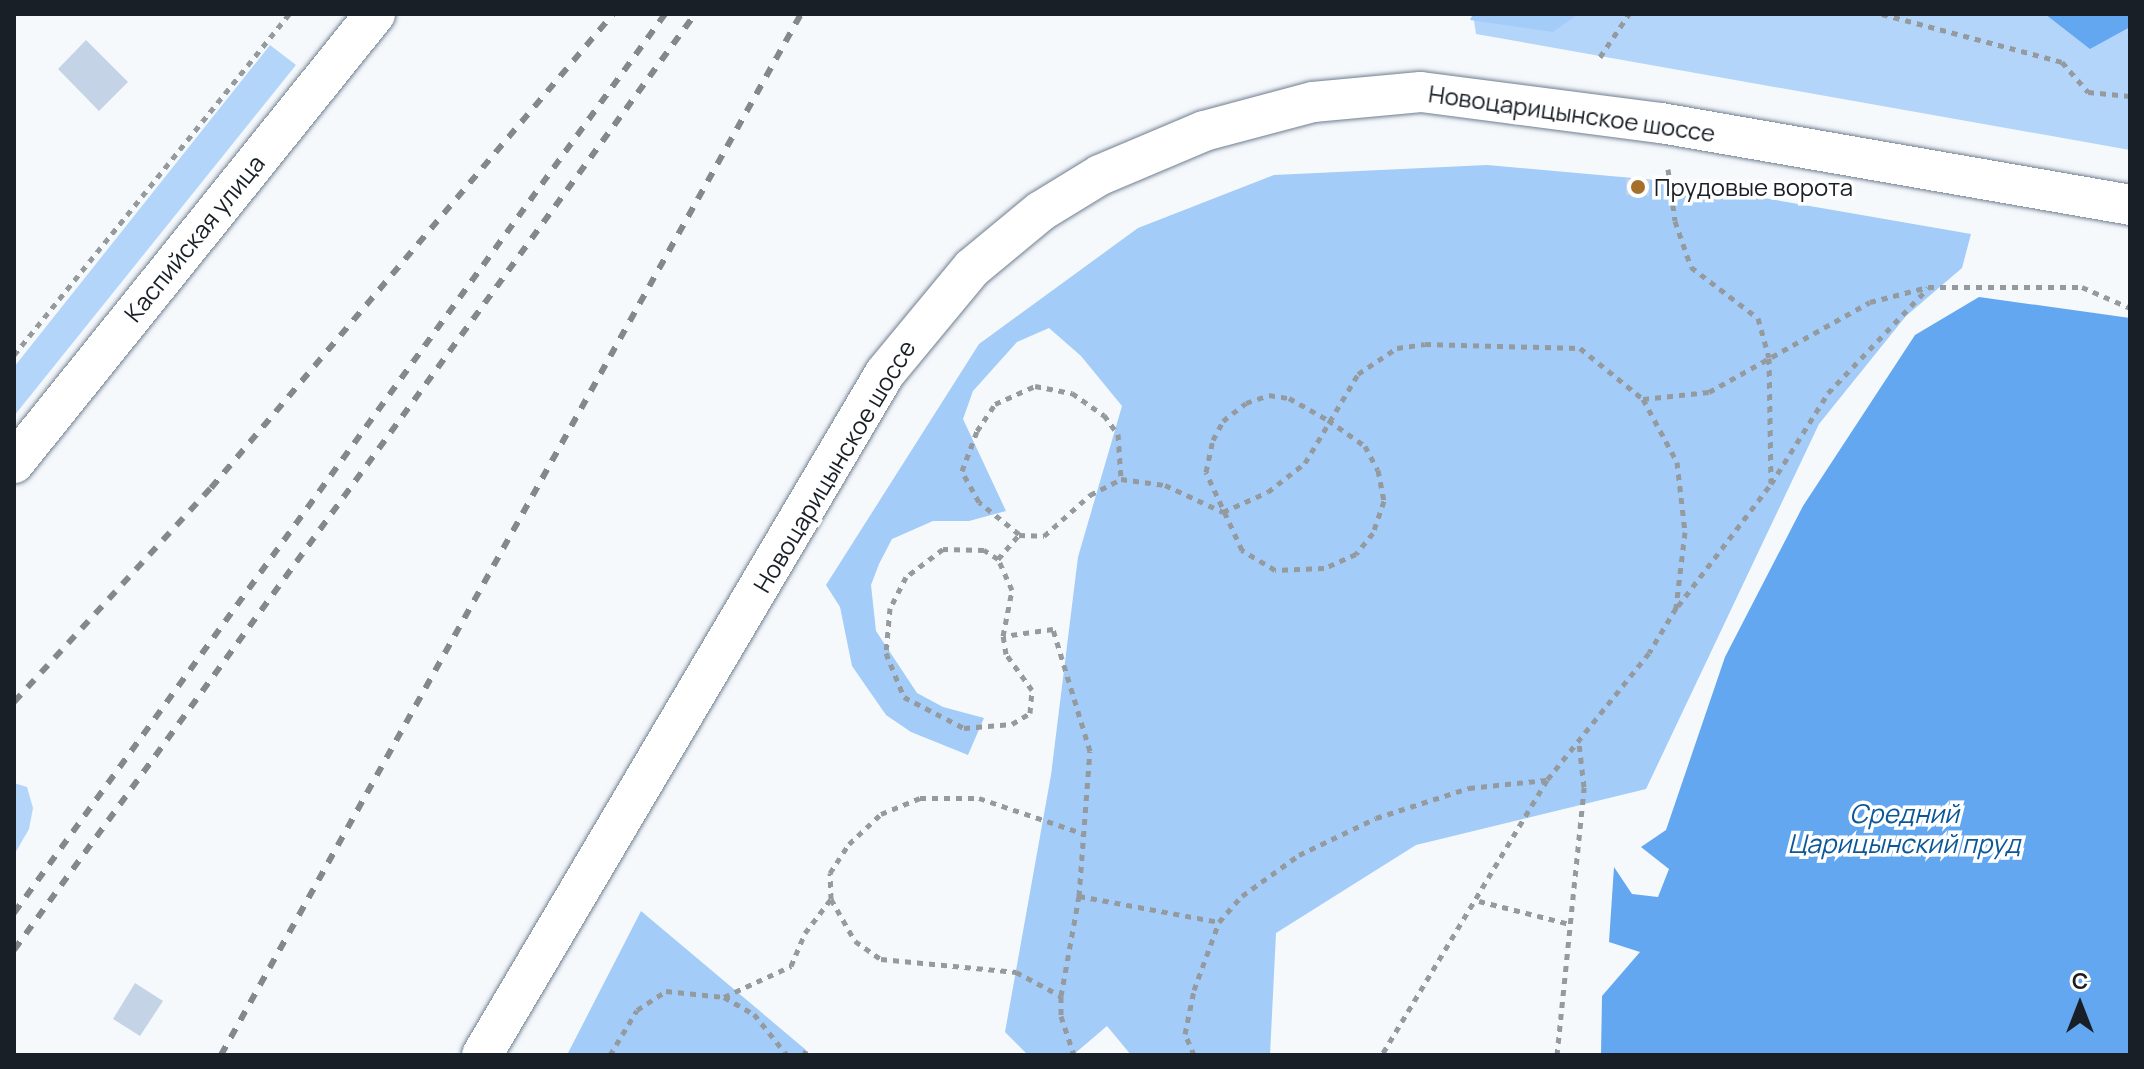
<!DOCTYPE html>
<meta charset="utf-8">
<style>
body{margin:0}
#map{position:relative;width:2144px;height:1069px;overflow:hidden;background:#f5f9fc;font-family:Manrope,sans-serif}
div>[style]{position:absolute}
.green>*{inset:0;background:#b4d5fa}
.forest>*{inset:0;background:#a3ccf8}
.water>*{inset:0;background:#62a7ef}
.building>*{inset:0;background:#c4d4e6}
.path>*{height:5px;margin-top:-2.5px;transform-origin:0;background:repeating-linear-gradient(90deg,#959a9f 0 6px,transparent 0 12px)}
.roads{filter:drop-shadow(0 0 2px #707f90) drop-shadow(0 0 2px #707f90)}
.secondary>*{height:40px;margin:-20px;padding:0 20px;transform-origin:20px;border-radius:20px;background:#fff}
.rail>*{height:6px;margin-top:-3px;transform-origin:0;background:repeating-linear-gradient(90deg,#83888d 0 10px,transparent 0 20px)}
.dots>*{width:22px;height:22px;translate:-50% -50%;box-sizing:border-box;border:4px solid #fff;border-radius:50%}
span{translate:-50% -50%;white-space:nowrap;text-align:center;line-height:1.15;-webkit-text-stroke:7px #fff;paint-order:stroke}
.street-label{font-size:24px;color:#191f26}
.poi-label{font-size:24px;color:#191f26}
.left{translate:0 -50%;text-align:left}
.water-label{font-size:26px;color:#0b5798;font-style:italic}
.frame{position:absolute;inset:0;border:16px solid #191f26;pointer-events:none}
.north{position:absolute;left:2040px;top:965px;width:80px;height:80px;-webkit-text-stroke:6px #fff;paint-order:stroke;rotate:0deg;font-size:22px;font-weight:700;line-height:32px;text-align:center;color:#191f26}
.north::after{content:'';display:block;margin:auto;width:28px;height:36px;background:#191f26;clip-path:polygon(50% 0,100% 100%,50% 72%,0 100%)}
</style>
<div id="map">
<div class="green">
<div style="clip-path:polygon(1473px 14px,2130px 14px,2130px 150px,1476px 34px)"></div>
<div style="clip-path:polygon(270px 45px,296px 65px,14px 416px,14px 367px)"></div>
<div style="clip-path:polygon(14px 783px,27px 787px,33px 808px,29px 829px,14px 855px)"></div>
</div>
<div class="forest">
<div style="clip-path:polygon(1473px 14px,1578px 14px,1553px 32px,1470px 20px)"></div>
<div style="clip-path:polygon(1487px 165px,1666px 181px,1971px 234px,1962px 268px,1906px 316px,1819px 424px,1646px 789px,1416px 845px,1276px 933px,1270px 1055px,1131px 1055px,1107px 1026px,1073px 1055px,1028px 1055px,1005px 1032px,1051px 775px,1078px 557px,1122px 406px,1081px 356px,1049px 328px,1017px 342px,973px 391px,963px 419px,1006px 511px,969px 521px,933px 521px,892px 539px,879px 564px,871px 585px,876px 631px,917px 693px,943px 707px,984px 718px,968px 755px,911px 732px,886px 715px,852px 666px,840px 607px,826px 585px,979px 344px,1138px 228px,1274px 175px)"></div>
<div style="clip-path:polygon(641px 911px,806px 1050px,804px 1055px,567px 1055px)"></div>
</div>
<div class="water">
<div style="clip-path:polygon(2045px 14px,2130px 14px,2130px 27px,2090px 49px)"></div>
<div style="clip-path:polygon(1979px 297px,2130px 318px,2130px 1055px,1601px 1055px,1602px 996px,1640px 952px,1609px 942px,1614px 867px,1632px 894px,1658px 897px,1669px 869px,1641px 847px,1666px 830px,1725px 657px,1803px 506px,1915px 335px)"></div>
</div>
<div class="building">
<div style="clip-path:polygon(86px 40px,128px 82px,99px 111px,58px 69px)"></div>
<div style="clip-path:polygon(1626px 179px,1650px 180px,1649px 196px,1626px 195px)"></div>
<div style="clip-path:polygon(135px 983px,163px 1001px,140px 1036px,113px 1019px)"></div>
</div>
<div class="path">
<div style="left:1882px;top:14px;width:186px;rotate:14.9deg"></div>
<div style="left:2062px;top:62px;width:40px;rotate:49deg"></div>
<div style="left:2088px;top:92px;width:42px;rotate:5.4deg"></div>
<div style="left:1600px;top:57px;width:52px;rotate:-56deg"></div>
<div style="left:1668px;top:169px;width:52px;rotate:82.3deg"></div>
<div style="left:1675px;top:221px;width:49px;rotate:70.8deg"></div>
<div style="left:1691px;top:267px;width:84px;rotate:37.3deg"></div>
<div style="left:1758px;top:318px;width:41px;rotate:74.6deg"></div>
<div style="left:1769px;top:358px;width:125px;rotate:89.1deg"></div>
<div style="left:14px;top:355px;width:438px;rotate:-51.1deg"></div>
<div style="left:1269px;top:395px;width:20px;rotate:9deg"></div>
<div style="left:1289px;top:398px;width:45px;rotate:29.4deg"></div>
<div style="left:1328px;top:420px;width:45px;rotate:35.1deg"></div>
<div style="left:1365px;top:446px;width:27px;rotate:62deg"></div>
<div style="left:1378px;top:470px;width:32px;rotate:79deg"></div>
<div style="left:1384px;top:501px;width:34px;rotate:109deg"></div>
<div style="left:1373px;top:533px;width:27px;rotate:129deg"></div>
<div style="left:1356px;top:554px;width:35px;rotate:156deg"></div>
<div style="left:1324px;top:568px;width:49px;rotate:177.7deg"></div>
<div style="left:1275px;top:570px;width:39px;rotate:-149deg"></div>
<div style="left:1242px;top:550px;width:86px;rotate:-114.8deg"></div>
<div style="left:1206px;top:472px;width:33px;rotate:-78deg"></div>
<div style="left:1213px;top:440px;width:21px;rotate:-62deg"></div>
<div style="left:1223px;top:421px;width:29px;rotate:-38deg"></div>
<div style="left:1246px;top:403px;width:24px;rotate:-19deg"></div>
<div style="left:1643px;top:399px;width:66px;rotate:-6.1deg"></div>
<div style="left:1709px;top:392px;width:184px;rotate:-29.2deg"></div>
<div style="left:1870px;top:302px;width:60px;rotate:-14.5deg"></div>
<div style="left:1928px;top:287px;width:154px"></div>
<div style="left:2082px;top:287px;width:52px;rotate:23.6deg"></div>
<div style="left:1019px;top:534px;width:51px;rotate:-141.3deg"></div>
<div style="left:979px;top:502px;width:35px;rotate:-119deg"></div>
<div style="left:962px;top:471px;width:43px;rotate:-69.4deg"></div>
<div style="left:977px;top:431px;width:32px;rotate:-56deg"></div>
<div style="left:995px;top:404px;width:44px;rotate:-24.2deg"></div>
<div style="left:1035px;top:386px;width:38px;rotate:11deg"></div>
<div style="left:1072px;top:393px;width:39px;rotate:35deg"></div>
<div style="left:1104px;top:415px;width:24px;rotate:54deg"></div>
<div style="left:1118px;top:434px;width:45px;rotate:86.2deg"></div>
<div style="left:998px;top:559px;width:17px;rotate:-147deg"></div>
<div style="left:984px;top:550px;width:41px;rotate:-178.6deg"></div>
<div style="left:943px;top:549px;width:46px;rotate:142.9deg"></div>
<div style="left:906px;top:577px;width:35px;rotate:117deg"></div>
<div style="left:890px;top:608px;width:45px;rotate:95.1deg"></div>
<div style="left:886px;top:653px;width:48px;rotate:67.8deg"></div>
<div style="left:904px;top:697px;width:68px;rotate:27.3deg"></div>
<div style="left:964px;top:728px;width:48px;rotate:-4.8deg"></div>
<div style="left:1012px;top:724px;width:21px;rotate:-31deg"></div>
<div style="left:1030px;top:713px;width:23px;rotate:-85deg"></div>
<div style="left:1032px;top:690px;width:44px;rotate:-125.8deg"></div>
<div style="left:1006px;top:654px;width:18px;rotate:-99deg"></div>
<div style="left:1678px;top:606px;width:153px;rotate:-52.7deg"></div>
<div style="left:1771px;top:484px;width:107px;rotate:-57.9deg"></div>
<div style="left:1828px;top:393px;width:145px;rotate:-46.4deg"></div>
<div style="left:1079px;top:896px;width:142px;rotate:10.5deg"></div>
<div style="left:831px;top:899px;width:26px;rotate:-92deg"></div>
<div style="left:830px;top:873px;width:35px;rotate:-57deg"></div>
<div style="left:849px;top:844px;width:44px;rotate:-43.2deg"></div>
<div style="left:881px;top:814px;width:42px;rotate:-22.3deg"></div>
<div style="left:920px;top:798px;width:59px"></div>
<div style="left:979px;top:798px;width:109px;rotate:18.8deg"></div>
<div style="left:1479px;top:901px;width:94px;rotate:14.2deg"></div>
<div style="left:1061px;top:996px;width:102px;rotate:-79.8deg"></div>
<div style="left:1079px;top:896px;width:145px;rotate:-85.7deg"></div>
<div style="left:1090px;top:751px;width:127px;rotate:-106.9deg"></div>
<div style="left:1053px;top:629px;width:50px;rotate:172deg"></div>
<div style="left:1003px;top:636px;width:47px;rotate:-78.9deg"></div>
<div style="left:1012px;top:590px;width:34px;rotate:-114deg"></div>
<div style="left:998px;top:559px;width:32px;rotate:-49deg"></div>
<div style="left:1019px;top:535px;width:25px;rotate:2deg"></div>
<div style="left:1044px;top:536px;width:62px;rotate:-41.7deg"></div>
<div style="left:1090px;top:495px;width:35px;rotate:-27deg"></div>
<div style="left:1121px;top:479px;width:44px;rotate:7.8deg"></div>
<div style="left:1165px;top:485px;width:64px;rotate:25deg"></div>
<div style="left:1223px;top:512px;width:49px;rotate:-24deg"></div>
<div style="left:1268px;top:492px;width:47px;rotate:-38.1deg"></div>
<div style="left:1305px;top:463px;width:104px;rotate:-59.2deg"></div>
<div style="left:1358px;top:374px;width:47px;rotate:-33.7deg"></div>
<div style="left:1397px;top:348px;width:28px;rotate:-8deg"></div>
<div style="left:1425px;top:344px;width:155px;rotate:1.5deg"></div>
<div style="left:1580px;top:348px;width:81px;rotate:39deg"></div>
<div style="left:1643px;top:399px;width:72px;rotate:61.6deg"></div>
<div style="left:1677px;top:462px;width:70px;rotate:83.5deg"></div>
<div style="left:1685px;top:532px;width:77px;rotate:96.8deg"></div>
<div style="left:1676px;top:608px;width:52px;rotate:121deg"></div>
<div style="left:1649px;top:653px;width:163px;rotate:128.8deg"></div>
<div style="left:1547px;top:780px;width:321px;rotate:121deg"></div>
<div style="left:724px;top:997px;width:74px;rotate:-24.8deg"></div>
<div style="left:791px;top:966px;width:36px;rotate:-67deg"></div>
<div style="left:805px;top:933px;width:43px;rotate:-52.6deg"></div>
<div style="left:831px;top:899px;width:48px;rotate:60.3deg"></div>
<div style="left:855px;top:941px;width:32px;rotate:35deg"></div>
<div style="left:881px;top:959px;width:136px;rotate:5.5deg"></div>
<div style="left:1016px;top:972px;width:51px;rotate:28.1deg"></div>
<div style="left:1061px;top:996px;width:20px;rotate:90deg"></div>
<div style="left:1061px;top:1016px;width:41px;rotate:71.6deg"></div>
<div style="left:610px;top:1055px;width:52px;rotate:-59deg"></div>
<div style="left:637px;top:1010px;width:35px;rotate:-33deg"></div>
<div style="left:666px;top:991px;width:58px;rotate:5.9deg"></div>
<div style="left:724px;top:997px;width:34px;rotate:30deg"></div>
<div style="left:754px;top:1014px;width:53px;rotate:51.2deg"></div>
<div style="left:804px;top:1055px;width:5px;rotate:-68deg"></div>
<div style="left:1194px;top:1055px;width:23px;rotate:-113deg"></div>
<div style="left:1185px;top:1034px;width:45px;rotate:-78.4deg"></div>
<div style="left:1194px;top:990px;width:72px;rotate:-69.8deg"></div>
<div style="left:1219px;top:922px;width:35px;rotate:-49deg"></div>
<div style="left:1242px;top:896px;width:70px;rotate:-35.7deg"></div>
<div style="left:1299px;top:855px;width:85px;rotate:-25.7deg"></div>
<div style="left:1376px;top:818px;width:98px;rotate:-17.9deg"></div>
<div style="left:1469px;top:788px;width:78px;rotate:-5.9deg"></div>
<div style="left:1557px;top:1055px;width:269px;rotate:-84.2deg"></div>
<div style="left:1584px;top:787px;width:44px;rotate:-96.5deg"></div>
</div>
<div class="roads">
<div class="secondary">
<div style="left:14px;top:463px;width:576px;rotate:-51.2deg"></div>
<div style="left:482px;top:1055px;width:792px;rotate:-59.42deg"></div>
<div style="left:885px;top:373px;width:136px;rotate:-50.4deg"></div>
<div style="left:972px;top:268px;width:89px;rotate:-39.6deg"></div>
<div style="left:1041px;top:211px;width:69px;rotate:-31.4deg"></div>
<div style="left:1100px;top:175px;width:113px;rotate:-22.9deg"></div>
<div style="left:1204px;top:131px;width:113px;rotate:-14.9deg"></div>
<div style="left:1313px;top:102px;width:108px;rotate:-5.3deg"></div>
<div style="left:1421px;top:92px;width:242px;rotate:7.4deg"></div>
<div style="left:1661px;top:123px;width:476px;rotate:9.9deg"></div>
</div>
</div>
<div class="rail">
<div style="left:14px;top:702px;width:291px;rotate:-47.4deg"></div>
<div style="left:211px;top:488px;width:622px;rotate:-49.7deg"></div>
<div style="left:14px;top:913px;width:1110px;rotate:-54.09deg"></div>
<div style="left:14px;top:950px;width:1158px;rotate:-53.96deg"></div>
<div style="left:221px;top:1055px;width:1192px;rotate:-60.88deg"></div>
</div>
<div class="dots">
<div style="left:1638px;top:187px;background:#a5712a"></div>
</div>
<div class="street-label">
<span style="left:1572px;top:113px;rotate:8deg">Новоцарицынское шоссе</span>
<span style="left:194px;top:238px;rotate:-51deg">Каспийская улица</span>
<span style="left:834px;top:466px;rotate:-59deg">Новоцарицынское шоссе</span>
</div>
<div class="poi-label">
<span class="left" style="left:1654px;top:187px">Прудовые ворота</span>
</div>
<div class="water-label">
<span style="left:1904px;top:829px">Средний<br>Царицынский пруд</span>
</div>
<div class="frame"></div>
<div class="north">С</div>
</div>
